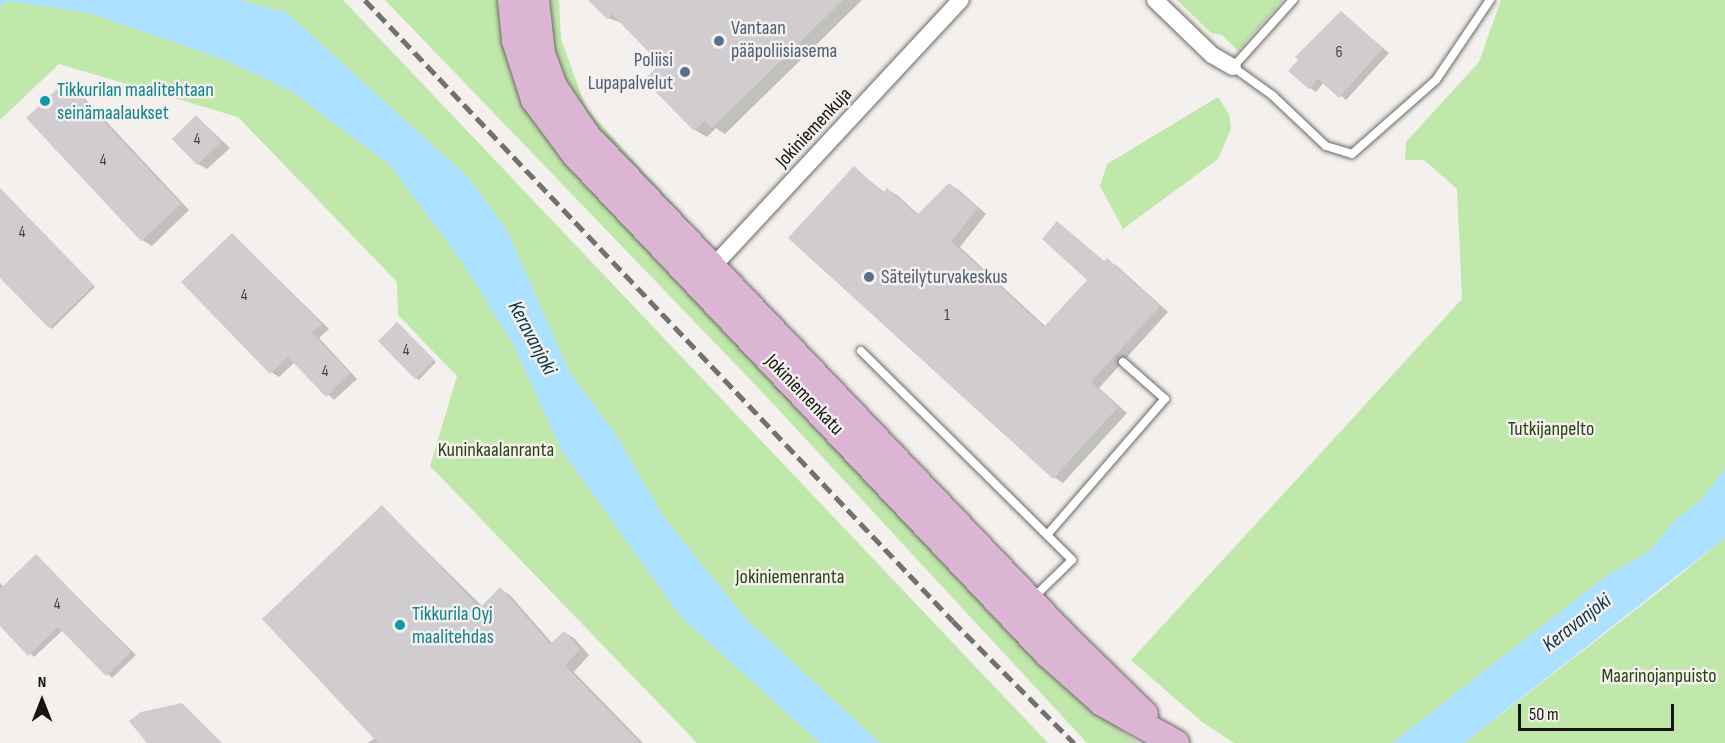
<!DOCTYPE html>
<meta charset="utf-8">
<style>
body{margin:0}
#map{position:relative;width:1725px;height:743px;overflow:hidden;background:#f3f0ed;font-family:"Sofia Sans Condensed",sans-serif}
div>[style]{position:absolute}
.green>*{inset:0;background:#c0e8ab}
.water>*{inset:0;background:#ace2ff}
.shadow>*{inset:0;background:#0003}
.building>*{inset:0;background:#d0ccd0}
.roads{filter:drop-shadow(0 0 2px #6c6966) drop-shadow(0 0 2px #6c6966)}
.service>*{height:8px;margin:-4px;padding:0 4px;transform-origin:4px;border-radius:4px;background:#fff}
.minor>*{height:16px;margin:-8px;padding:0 8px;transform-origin:8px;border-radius:8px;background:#fff}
.primary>*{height:27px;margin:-13.5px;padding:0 13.5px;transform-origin:13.5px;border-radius:13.5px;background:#dcb5d4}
.rail>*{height:4.5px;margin-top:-2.25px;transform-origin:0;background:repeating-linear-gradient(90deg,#73716f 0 12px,transparent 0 18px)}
.dots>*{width:16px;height:16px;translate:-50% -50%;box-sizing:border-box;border:3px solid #f3f0ed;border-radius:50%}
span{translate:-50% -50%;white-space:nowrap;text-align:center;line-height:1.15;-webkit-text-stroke:5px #f3f0ed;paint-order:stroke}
.number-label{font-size:16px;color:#454343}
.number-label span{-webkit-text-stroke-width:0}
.service-label{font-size:20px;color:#4e5e75}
.left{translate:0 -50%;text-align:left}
.right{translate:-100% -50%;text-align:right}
.culture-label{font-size:20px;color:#0d838f}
.street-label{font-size:20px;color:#171514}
.park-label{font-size:20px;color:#264411}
.water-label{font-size:21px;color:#073548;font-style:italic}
.north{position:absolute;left:12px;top:671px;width:60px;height:60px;-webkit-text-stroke:4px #f3f0ed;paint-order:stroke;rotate:0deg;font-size:16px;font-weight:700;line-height:24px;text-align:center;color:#171514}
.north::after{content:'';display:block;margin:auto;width:21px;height:27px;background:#171514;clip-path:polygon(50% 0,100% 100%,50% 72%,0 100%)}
.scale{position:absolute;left:1518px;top:704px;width:156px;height:27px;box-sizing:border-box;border:3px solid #171514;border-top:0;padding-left:8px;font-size:18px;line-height:21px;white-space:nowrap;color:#171514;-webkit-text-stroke:4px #f3f0ed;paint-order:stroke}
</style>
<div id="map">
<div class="green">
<div style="clip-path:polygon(241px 0,343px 0,1048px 743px,880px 743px,745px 618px,663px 516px,617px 436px,569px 371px,507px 230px,469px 178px,287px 13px)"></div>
<div style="clip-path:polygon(385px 0,499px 0,520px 97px,551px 145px,1086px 703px,1138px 743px,1087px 743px,765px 395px)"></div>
<div style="clip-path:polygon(550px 0,559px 0,561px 39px,586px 108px,690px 223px,685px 228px,605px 145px,563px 84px,554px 53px)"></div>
<div style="clip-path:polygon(1177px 0,1283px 0,1238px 51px,1222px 35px,1211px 33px)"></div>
<div style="clip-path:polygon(1501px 0,1725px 0,1725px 468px,1700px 501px,1673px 522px,1650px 551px,1606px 576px,1392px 743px,1234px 743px,1202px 722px,1131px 660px,1462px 299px,1457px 189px,1424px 160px,1405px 160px,1406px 142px,1479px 62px)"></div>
<div style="clip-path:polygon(9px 1px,89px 13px,225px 60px,291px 91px,390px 165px,462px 262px,513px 344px,562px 451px,680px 616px,820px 743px,697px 743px,430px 466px,457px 376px,398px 315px,397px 282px,238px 117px,59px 64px,0 120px,0 7px)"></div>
<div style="clip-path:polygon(1218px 97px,1229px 114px,1231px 129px,1218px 159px,1123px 229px,1100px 186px,1107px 164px)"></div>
<div style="clip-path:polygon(1725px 538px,1725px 743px,1464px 743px,1665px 587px)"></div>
</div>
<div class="water">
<div style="clip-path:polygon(0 0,241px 0,287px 13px,469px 178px,507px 230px,569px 371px,617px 436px,663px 516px,745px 618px,880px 743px,820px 743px,680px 616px,562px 451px,513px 344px,462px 262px,390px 165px,291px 91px,225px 60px,89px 13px,9px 1px,0 7px)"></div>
<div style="clip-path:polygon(1725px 468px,1725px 538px,1464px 743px,1392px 743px,1606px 576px,1650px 551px,1673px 522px,1700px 501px)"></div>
</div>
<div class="shadow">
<div style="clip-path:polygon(593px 0,862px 0,725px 134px,716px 128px,707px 137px,695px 130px,646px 80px,662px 64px,622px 23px,608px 18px)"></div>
<div style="clip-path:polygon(1341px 13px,1389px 53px,1346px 100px,1324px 82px,1316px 92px,1310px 88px,1300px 59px)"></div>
<div style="clip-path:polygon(66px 83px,76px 89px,189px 210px,152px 246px,142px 240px)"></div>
<div style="clip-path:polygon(197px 117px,230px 148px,207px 169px,198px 164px)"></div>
<div style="clip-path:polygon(854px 168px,885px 193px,888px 190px,897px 195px,919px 215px,949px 184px,959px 190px,986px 214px,960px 247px,1046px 327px,1089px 280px,1057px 223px,1105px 262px,1116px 265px,1168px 312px,1099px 388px,1127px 413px,1063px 483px,1054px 477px)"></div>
<div style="clip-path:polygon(0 189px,95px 287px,52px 329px,0 276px)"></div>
<div style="clip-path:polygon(232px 234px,329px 329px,319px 338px,357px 379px,334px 400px,295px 362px,279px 377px,271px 372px)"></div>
<div style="clip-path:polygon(400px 325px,436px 362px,419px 380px,416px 378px)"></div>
<div style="clip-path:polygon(382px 507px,483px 607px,500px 589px,510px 595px,553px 644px,564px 632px,574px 638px,589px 655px,574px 672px,643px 743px,367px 743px,375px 738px)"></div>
<div style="clip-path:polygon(36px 556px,136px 655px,112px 678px,63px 630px,34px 657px,0 624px,0 583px,4px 587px)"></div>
</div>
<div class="building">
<div style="clip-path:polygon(588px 0,843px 0,712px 128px,705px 121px,694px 131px,644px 80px,660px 64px,612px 14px,607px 19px)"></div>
<div style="clip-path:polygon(1341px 11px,1383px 48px,1339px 98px,1318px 79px,1309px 89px,1288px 71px,1298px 60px,1295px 57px)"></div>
<div style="clip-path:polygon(66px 81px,181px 204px,141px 241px,26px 118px)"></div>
<div style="clip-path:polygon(196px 115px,221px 142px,197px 165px,172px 139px)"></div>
<div style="clip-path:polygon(854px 166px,883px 193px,887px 188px,917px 215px,949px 183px,978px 208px,951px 241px,1044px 327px,1087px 280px,1042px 239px,1057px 221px,1104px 261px,1107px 258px,1160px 306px,1091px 382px,1118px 407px,1053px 479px,788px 238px)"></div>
<div style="clip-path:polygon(0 188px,94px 285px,49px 328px,0 278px)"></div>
<div style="clip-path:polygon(232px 233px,322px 324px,312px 333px,350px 373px,326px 397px,288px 357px,270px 374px,181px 282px)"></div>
<div style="clip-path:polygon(397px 322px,434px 360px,415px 379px,378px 341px)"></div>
<div style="clip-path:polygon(382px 505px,480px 608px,500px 587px,550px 644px,564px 631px,580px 649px,565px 666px,640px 743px,378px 743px,262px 619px)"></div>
<div style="clip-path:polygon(36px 554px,131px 652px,106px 676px,58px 627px,28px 656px,0 626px,0 589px)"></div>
<div style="clip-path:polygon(182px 703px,222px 743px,147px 743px,129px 721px,141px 712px)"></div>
</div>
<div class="roads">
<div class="service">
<div style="left:1293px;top:0;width:90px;rotate:131.8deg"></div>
<div style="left:1233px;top:67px;width:48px;rotate:35.7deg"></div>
<div style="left:1272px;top:95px;width:74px;rotate:43.4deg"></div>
<div style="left:1326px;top:146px;width:27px;rotate:17deg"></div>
<div style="left:1352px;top:154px;width:112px;rotate:-41.4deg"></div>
<div style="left:1436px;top:80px;width:97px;rotate:-56deg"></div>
<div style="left:861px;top:351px;width:297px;rotate:44.7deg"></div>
<div style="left:1072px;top:560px;width:56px;rotate:135.7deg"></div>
<div style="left:1047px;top:535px;width:180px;rotate:-49.1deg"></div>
<div style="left:1165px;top:399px;width:56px;rotate:-138.6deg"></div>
</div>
<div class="minor">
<div style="left:1155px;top:0;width:79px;rotate:44deg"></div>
<div style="left:1212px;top:55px;width:24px;rotate:30deg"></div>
<div style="left:706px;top:274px;width:374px;rotate:-47.1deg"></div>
</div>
<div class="primary">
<div style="left:511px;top:0;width:40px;rotate:84.3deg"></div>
<div style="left:515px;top:40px;width:62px;rotate:72.1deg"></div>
<div style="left:534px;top:99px;width:69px;rotate:53.3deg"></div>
<div style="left:575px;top:154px;width:687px;rotate:46.59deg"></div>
<div style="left:1047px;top:653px;width:74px;rotate:41.7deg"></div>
<div style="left:1102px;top:702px;width:84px;rotate:29.3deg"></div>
<div style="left:535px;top:0;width:53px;rotate:83.5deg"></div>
<div style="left:541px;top:53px;width:35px;rotate:70deg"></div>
<div style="left:553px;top:86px;width:59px;rotate:56deg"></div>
<div style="left:586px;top:135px;width:691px;rotate:46.35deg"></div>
<div style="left:1063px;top:635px;width:113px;rotate:44.3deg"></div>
</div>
</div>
<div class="rail">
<div style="left:365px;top:0;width:855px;rotate:46.56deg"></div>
<div style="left:953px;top:621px;width:172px;rotate:45.2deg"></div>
</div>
<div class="dots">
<div style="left:719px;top:41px;background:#5c6f8a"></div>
<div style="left:685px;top:72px;background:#5c6f8a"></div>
<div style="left:45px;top:101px;background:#0f9aa8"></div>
<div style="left:869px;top:277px;background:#5c6f8a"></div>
<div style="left:400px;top:625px;background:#0f9aa8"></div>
</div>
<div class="number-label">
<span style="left:1339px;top:53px">6</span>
<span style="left:197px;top:140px">4</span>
<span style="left:103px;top:161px">4</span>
<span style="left:22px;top:233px">4</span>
<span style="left:244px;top:296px">4</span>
<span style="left:947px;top:316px">1</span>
<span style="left:406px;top:351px">4</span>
<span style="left:325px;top:372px">4</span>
<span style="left:57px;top:605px">4</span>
</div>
<div class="service-label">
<span class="left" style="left:731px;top:40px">Vantaan<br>pääpoliisiasema</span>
<span class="right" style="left:673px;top:72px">Poliisi<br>Lupapalvelut</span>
<span class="left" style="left:881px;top:277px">Säteilyturvakeskus</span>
</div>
<div class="culture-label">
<span class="left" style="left:57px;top:102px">Tikkurilan maalitehtaan<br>seinämaalaukset</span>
<span class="left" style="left:412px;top:626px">Tikkurila Oyj<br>maalitehdas</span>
</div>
<div class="street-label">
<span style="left:814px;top:128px;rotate:-47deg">Jokiniemenkuja</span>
<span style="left:804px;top:395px;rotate:46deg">Jokiniemenkatu</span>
</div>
<div class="park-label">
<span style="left:1551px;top:429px">Tutkijanpelto</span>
<span style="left:496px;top:450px">Kuninkaalanranta</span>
<span style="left:790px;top:577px">Jokiniemenranta</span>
<span style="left:1659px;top:676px">Maarinojanpuisto</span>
</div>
<div class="water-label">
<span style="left:532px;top:338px;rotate:62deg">Keravanjoki</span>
<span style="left:1577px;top:623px;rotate:-38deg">Keravanjoki</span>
</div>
<div class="north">N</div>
<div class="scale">50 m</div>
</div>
